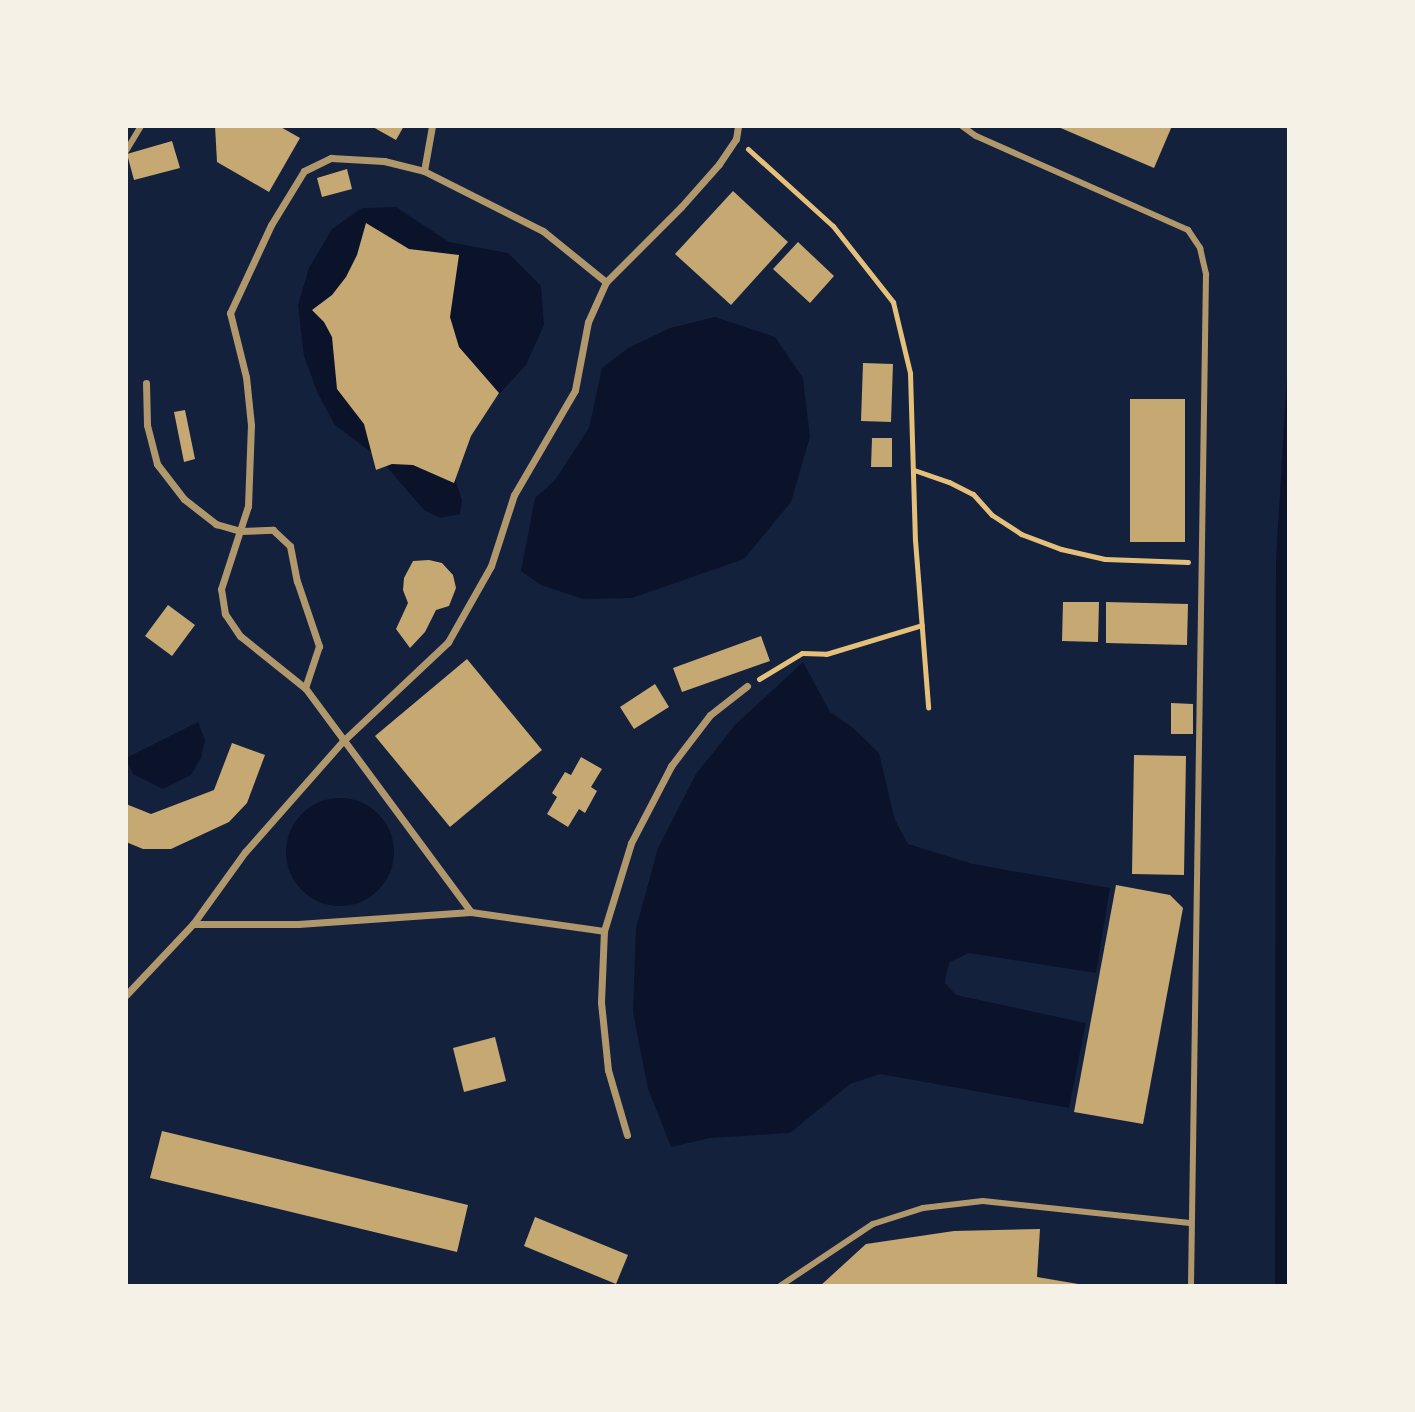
<!DOCTYPE html>
<style>
body{margin:0}
#map{position:relative;width:1415px;height:1412px;overflow:hidden;background:#14213d;font-family:"Public Sans",sans-serif}
div>[style]{position:absolute}
.water>*{inset:0;background:#0b132b}
.round{border-radius:50%}
.building>*{inset:0;background:#c6a872}
.path>*{height:5px;margin:-2.5px;padding:0 2.5px;transform-origin:2.5px;border-radius:2.5px;background:#e5c07b}
.service>*{height:6px;margin:-3px;padding:0 3px;transform-origin:3px;border-radius:3px;background:#b1986c}
.pedestrian>*{height:7px;margin:-3.5px;padding:0 3.5px;transform-origin:3.5px;border-radius:3.5px;background:#b1986c}
span{translate:-50% -50%;white-space:nowrap;text-align:center;line-height:1.15;-webkit-text-stroke:7px #f6f1e7;paint-order:stroke}
.frame{position:absolute;inset:0;border:128px solid #f6f1e7;pointer-events:none}
</style>
<div id="map">
<div class="water">
<div style="clip-path:polygon(396px 207px,449px 242px,508px 253px,541px 286px,544px 325px,526px 365px,479px 416px,453px 472px,462px 500px,460px 514px,440px 518px,424px 510px,380px 459px,335px 425px,318px 394px,304px 356px,298px 305px,309px 268px,332px 229px,362px 208px)"></div>
<div style="clip-path:polygon(715px 317px,775px 337px,803px 378px,810px 437px,791px 502px,744px 559px,632px 598px,583px 599px,541px 585px,521px 571px,535px 498px,555px 480px,589px 428px,602px 368px,628px 348px,670px 328px)"></div>
<div style="clip-path:polygon(1289px 342px,1289px 1286px,1275px 1286px,1276px 560px)"></div>
<div style="clip-path:polygon(803px 662px,830px 712px,853px 728px,879px 753px,895px 820px,908px 844px,973px 864px,1110px 888px,1096px 973px,969px 953px,950px 962px,946px 974px,945px 983px,956px 995px,1086px 1023px,1069px 1108px,880px 1074px,850px 1084px,790px 1133px,710px 1138px,671px 1147px,648px 1089px,633px 1012px,636px 928px,658px 848px,696px 774px,736px 724px)"></div>
<div style="clip-path:polygon(198px 722px,205px 740px,201px 758px,191px 775px,163px 789px,133px 774px,126px 758px)"></div>
<div class="round" style="left:286px;top:798px;width:108px;height:108px"></div>
</div>
<div class="building">
<div style="clip-path:polygon(215px 126px,279px 126px,300px 138px,269px 192px,217px 162px)"></div>
<div style="clip-path:polygon(371px 126px,404px 126px,396px 140px)"></div>
<div style="clip-path:polygon(1056px 126px,1172px 126px,1154px 168px)"></div>
<div style="clip-path:polygon(172px 141px,180px 168px,134px 180px,127px 154px)"></div>
<div style="clip-path:polygon(347px 169px,352px 189px,322px 197px,317px 178px)"></div>
<div style="clip-path:polygon(733px 191px,788px 242px,731px 305px,675px 254px)"></div>
<div style="clip-path:polygon(366px 223px,409px 249px,459px 255px,450px 317px,459px 347px,499px 393px,471px 436px,454px 483px,413px 465px,392px 464px,376px 470px,364px 424px,337px 389px,332px 337px,324px 322px,312px 310px,332px 295px,346px 277px,357px 255px)"></div>
<div style="clip-path:polygon(798px 242px,834px 276px,810px 303px,773px 269px)"></div>
<div style="clip-path:polygon(863px 363px,893px 364px,891px 422px,861px 421px)"></div>
<div style="clip-path:polygon(1130px 399px,1185px 399px,1185px 542px,1130px 542px)"></div>
<div style="clip-path:polygon(185px 410px,195px 459px,184px 462px,174px 412px)"></div>
<div style="clip-path:polygon(872px 438px,892px 438px,892px 467px,871px 467px)"></div>
<div style="clip-path:polygon(429px 560px,442px 563px,453px 575px,456px 588px,449px 606px,436px 610px,425px 632px,410px 648px,396px 629px,408px 603px,403px 590px,404px 578px,413px 561px)"></div>
<div style="clip-path:polygon(1063px 602px,1099px 602px,1098px 642px,1062px 641px)"></div>
<div style="clip-path:polygon(1106px 602px,1188px 604px,1187px 645px,1106px 643px)"></div>
<div style="clip-path:polygon(168px 605px,195px 625px,172px 656px,145px 636px)"></div>
<div style="clip-path:polygon(761px 636px,770px 661px,682px 692px,673px 668px)"></div>
<div style="clip-path:polygon(467px 659px,542px 750px,450px 827px,375px 736px)"></div>
<div style="clip-path:polygon(655px 684px,669px 707px,634px 729px,620px 707px)"></div>
<div style="clip-path:polygon(1171px 703px,1193px 704px,1193px 734px,1171px 734px)"></div>
<div style="clip-path:polygon(232px 743px,265px 755px,247px 803px,229px 822px,171px 849px,143px 849px,126px 842px,126px 804px,151px 814px,214px 790px)"></div>
<div style="clip-path:polygon(1134px 755px,1186px 756px,1184px 875px,1132px 874px)"></div>
<div style="clip-path:polygon(581px 757px,602px 769px,591px 787px,597px 791px,585px 813px,579px 809px,568px 827px,547px 814px,557px 797px,552px 793px,565px 772px,571px 775px)"></div>
<div style="clip-path:polygon(1116px 885px,1170px 895px,1183px 908px,1143px 1124px,1074px 1112px)"></div>
<div style="clip-path:polygon(495px 1037px,506px 1081px,464px 1092px,453px 1048px)"></div>
<div style="clip-path:polygon(162px 1131px,468px 1205px,457px 1252px,150px 1178px)"></div>
<div style="clip-path:polygon(535px 1217px,628px 1255px,616px 1284px,524px 1246px)"></div>
<div style="clip-path:polygon(1040px 1229px,1037px 1277px,1090px 1286px,820px 1286px,866px 1244px,954px 1231px)"></div>
</div>
<div class="path">
<div style="left:748px;top:149px;width:115px;rotate:42.2deg"></div>
<div style="left:833px;top:226px;width:97px;rotate:51.7deg"></div>
<div style="left:893px;top:302px;width:73px;rotate:76.5deg"></div>
<div style="left:910px;top:373px;width:167px;rotate:88.3deg"></div>
<div style="left:915px;top:540px;width:168px;rotate:85.5deg"></div>
<div style="left:914px;top:470px;width:37px;rotate:19deg"></div>
<div style="left:949px;top:482px;width:27px;rotate:27deg"></div>
<div style="left:973px;top:494px;width:28px;rotate:48deg"></div>
<div style="left:992px;top:515px;width:35px;rotate:33deg"></div>
<div style="left:1021px;top:534px;width:43px;rotate:20.6deg"></div>
<div style="left:1061px;top:549px;width:45px;rotate:12.8deg"></div>
<div style="left:1105px;top:559px;width:83px;rotate:2.1deg"></div>
<div style="left:759px;top:679px;width:50px;rotate:-31.2deg"></div>
<div style="left:802px;top:653px;width:24px;rotate:2deg"></div>
<div style="left:826px;top:654px;width:100px;rotate:-16.8deg"></div>
</div>
<div class="service">
<div style="left:962px;top:126px;width:17px;rotate:36deg"></div>
<div style="left:976px;top:136px;width:232px;rotate:23.9deg"></div>
<div style="left:1188px;top:230px;width:22px;rotate:56deg"></div>
<div style="left:1200px;top:248px;width:27px;rotate:77deg"></div>
<div style="left:1206px;top:274px;width:1012px;rotate:90.85deg"></div>
<div style="left:126px;top:151px;width:29px;rotate:-59deg"></div>
<div style="left:780px;top:1286px;width:112px;rotate:-33.7deg"></div>
<div style="left:873px;top:1224px;width:52px;rotate:-17.7deg"></div>
<div style="left:923px;top:1208px;width:60px;rotate:-6.7deg"></div>
<div style="left:983px;top:1201px;width:208px;rotate:6.1deg"></div>
</div>
<div class="pedestrian">
<div style="left:424px;top:171px;width:46px;rotate:-79.9deg"></div>
<div style="left:146px;top:383px;width:42px;rotate:88.6deg"></div>
<div style="left:147px;top:425px;width:40px;rotate:75.6deg"></div>
<div style="left:157px;top:464px;width:44px;rotate:52.4deg"></div>
<div style="left:184px;top:499px;width:41px;rotate:38deg"></div>
<div style="left:216px;top:524px;width:25px;rotate:16deg"></div>
<div style="left:240px;top:531px;width:33px;rotate:-2deg"></div>
<div style="left:273px;top:530px;width:23px;rotate:43deg"></div>
<div style="left:290px;top:546px;width:36px;rotate:79deg"></div>
<div style="left:297px;top:581px;width:69px;rotate:71.3deg"></div>
<div style="left:319px;top:646px;width:44px;rotate:108.4deg"></div>
<div style="left:471px;top:912px;width:279px;rotate:-126.5deg"></div>
<div style="left:305px;top:688px;width:83px;rotate:-141.3deg"></div>
<div style="left:240px;top:636px;width:27px;rotate:-124deg"></div>
<div style="left:225px;top:614px;width:25px;rotate:-99deg"></div>
<div style="left:221px;top:589px;width:87px;rotate:-72deg"></div>
<div style="left:248px;top:506px;width:81px;rotate:-87.9deg"></div>
<div style="left:251px;top:425px;width:48px;rotate:-95.9deg"></div>
<div style="left:246px;top:377px;width:66px;rotate:-104deg"></div>
<div style="left:230px;top:313px;width:97px;rotate:-65deg"></div>
<div style="left:271px;top:225px;width:63px;rotate:-58.6deg"></div>
<div style="left:304px;top:171px;width:30px;rotate:-26deg"></div>
<div style="left:331px;top:158px;width:53px;rotate:3.2deg"></div>
<div style="left:384px;top:161px;width:41px;rotate:14deg"></div>
<div style="left:424px;top:171px;width:133px;rotate:26.8deg"></div>
<div style="left:543px;top:231px;width:81px;rotate:39deg"></div>
<div style="left:193px;top:924px;width:105px"></div>
<div style="left:298px;top:924px;width:173px;rotate:-4deg"></div>
<div style="left:471px;top:912px;width:134px;rotate:8.1deg"></div>
<div style="left:126px;top:995px;width:98px;rotate:-46.7deg"></div>
<div style="left:193px;top:924px;width:89px;rotate:-54.2deg"></div>
<div style="left:245px;top:852px;width:147px;rotate:-48.6deg"></div>
<div style="left:342px;top:742px;width:146px;rotate:-43.3deg"></div>
<div style="left:448px;top:642px;width:87px;rotate:-60.5deg"></div>
<div style="left:491px;top:566px;width:75px;rotate:-72.1deg"></div>
<div style="left:514px;top:495px;width:121px;rotate:-59.8deg"></div>
<div style="left:575px;top:390px;width:69px;rotate:-79.2deg"></div>
<div style="left:588px;top:322px;width:44px;rotate:-65.8deg"></div>
<div style="left:606px;top:282px;width:106px;rotate:-45deg"></div>
<div style="left:681px;top:207px;width:57px;rotate:-48.5deg"></div>
<div style="left:719px;top:164px;width:30px;rotate:-56deg"></div>
<div style="left:736px;top:139px;width:13px;rotate:-81deg"></div>
<div style="left:627px;top:1135px;width:68px;rotate:-106.3deg"></div>
<div style="left:608px;top:1070px;width:68px;rotate:-95.9deg"></div>
<div style="left:601px;top:1002px;width:71px;rotate:-87.6deg"></div>
<div style="left:604px;top:931px;width:92px;rotate:-72.9deg"></div>
<div style="left:631px;top:843px;width:87px;rotate:-62.5deg"></div>
<div style="left:671px;top:766px;width:64px;rotate:-52.6deg"></div>
<div style="left:710px;top:715px;width:47px;rotate:-38.1deg"></div>
</div>
<div class="frame"></div>
</div>
